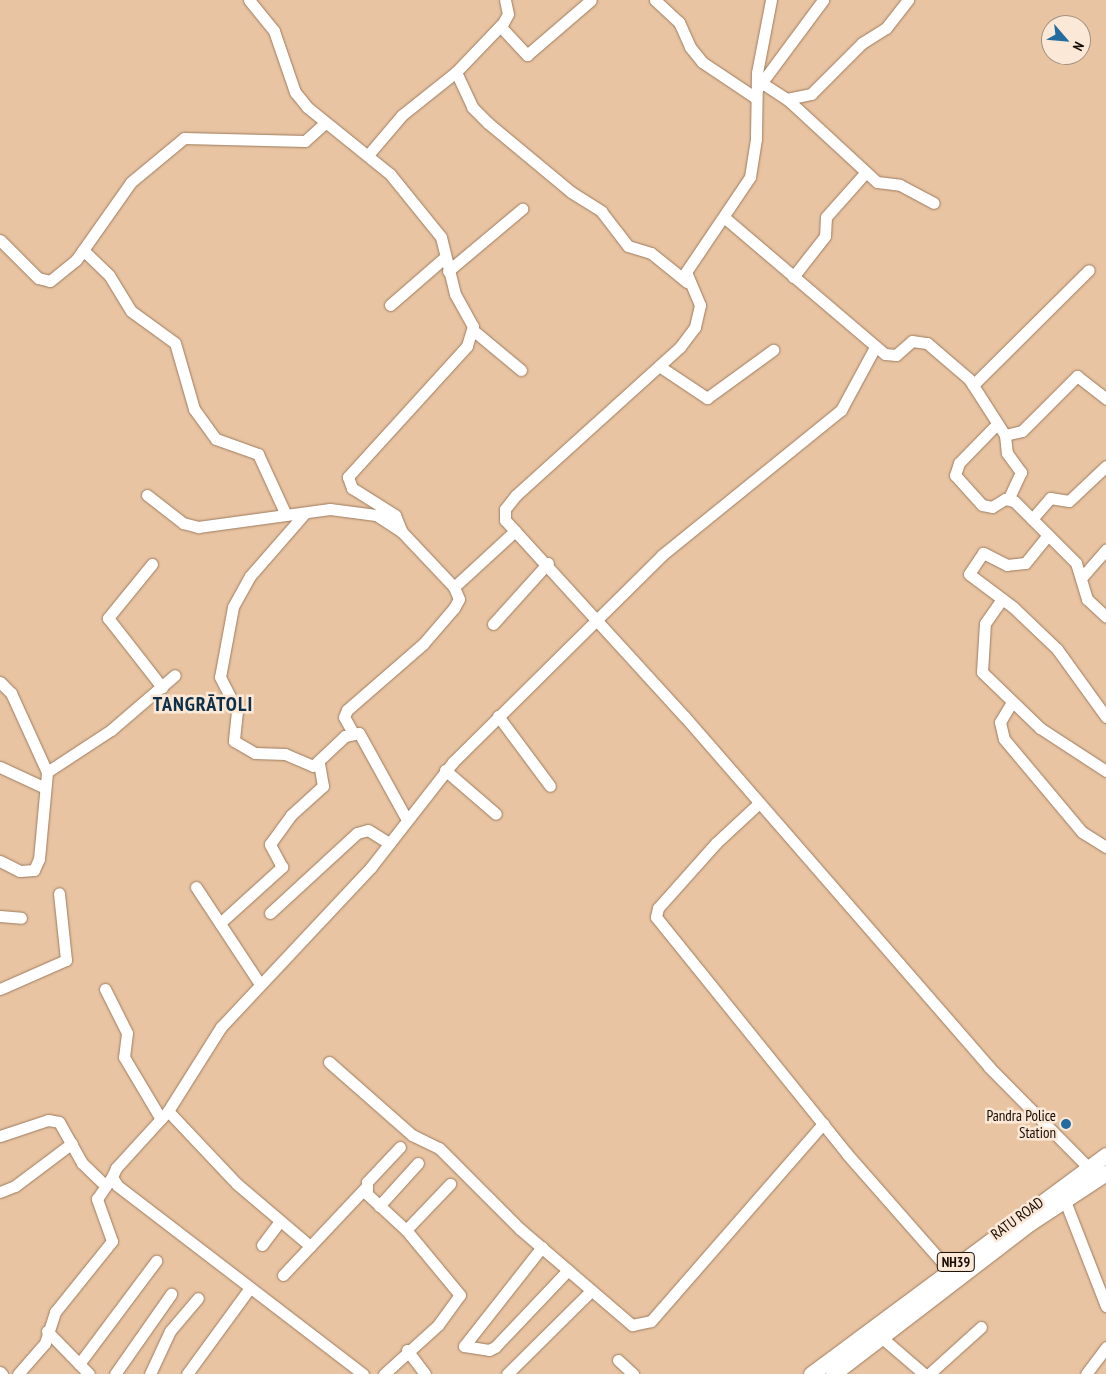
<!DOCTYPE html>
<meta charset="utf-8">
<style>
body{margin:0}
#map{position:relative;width:1106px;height:1374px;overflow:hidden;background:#e8c4a3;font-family:"PT Sans Narrow",sans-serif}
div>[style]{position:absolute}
.roads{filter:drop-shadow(0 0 1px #9d7c5d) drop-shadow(0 0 1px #9d7c5d)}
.minor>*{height:11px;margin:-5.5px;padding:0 5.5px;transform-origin:5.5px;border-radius:5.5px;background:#fff}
.major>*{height:15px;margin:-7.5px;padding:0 7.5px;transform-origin:7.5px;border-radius:7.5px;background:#fff}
.dots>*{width:14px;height:14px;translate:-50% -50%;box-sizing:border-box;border:2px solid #fbe8d7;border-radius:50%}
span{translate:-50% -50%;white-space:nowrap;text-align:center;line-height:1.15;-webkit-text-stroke:5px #fbe8d7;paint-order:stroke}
.shield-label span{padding:1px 4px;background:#fbe8d7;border:1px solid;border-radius:4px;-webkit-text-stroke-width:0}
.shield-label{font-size:14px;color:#170b02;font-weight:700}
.poi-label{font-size:15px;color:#170b02}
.right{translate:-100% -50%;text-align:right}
.street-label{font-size:15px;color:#170b02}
.district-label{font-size:20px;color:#0d2f48;font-weight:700;letter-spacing:1px}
.north{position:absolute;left:1041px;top:15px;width:50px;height:50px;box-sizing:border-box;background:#fbe8d7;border:1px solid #a09082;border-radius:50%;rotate:117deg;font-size:14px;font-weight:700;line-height:20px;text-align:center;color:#170b02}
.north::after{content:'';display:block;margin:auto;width:18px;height:22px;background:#246ca0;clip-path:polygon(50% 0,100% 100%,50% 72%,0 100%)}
</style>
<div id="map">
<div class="roads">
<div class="minor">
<div style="left:249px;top:0;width:40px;rotate:51deg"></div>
<div style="left:274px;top:31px;width:65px;rotate:71deg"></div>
<div style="left:295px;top:92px;width:19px;rotate:51deg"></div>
<div style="left:307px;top:107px;width:107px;rotate:38.9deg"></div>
<div style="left:390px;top:174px;width:81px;rotate:51deg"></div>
<div style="left:441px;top:237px;width:59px;rotate:76.2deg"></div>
<div style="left:455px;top:294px;width:37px;rotate:61deg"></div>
<div style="left:473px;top:326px;width:21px;rotate:107deg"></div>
<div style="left:467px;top:346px;width:177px;rotate:132.3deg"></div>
<div style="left:348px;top:477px;width:12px;rotate:70deg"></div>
<div style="left:352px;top:488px;width:51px;rotate:32.1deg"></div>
<div style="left:395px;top:515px;width:18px;rotate:68deg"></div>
<div style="left:655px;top:0;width:33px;rotate:43deg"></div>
<div style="left:679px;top:22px;width:27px;rotate:66deg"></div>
<div style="left:690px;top:47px;width:19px;rotate:51deg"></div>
<div style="left:702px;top:62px;width:65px;rotate:33.7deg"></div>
<div style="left:771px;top:0;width:74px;rotate:100.9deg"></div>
<div style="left:757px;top:73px;width:66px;rotate:90.9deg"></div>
<div style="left:756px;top:139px;width:38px;rotate:99deg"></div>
<div style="left:750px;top:177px;width:115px;rotate:124deg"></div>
<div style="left:686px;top:272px;width:36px;rotate:67deg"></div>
<div style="left:700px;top:305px;width:23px;rotate:103deg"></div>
<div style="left:695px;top:327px;width:25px;rotate:127deg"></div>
<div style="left:680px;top:347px;width:221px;rotate:137.9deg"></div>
<div style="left:516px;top:495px;width:18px;rotate:128deg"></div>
<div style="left:505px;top:509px;width:11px;rotate:90deg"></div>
<div style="left:505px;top:520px;width:267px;rotate:47.6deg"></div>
<div style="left:685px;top:717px;width:464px;rotate:49deg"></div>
<div style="left:989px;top:1067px;width:149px;rotate:45.3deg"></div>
<div style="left:500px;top:26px;width:40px;rotate:47deg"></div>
<div style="left:527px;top:55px;width:84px;rotate:-40.7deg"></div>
<div style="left:456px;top:72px;width:38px;rotate:65deg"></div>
<div style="left:472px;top:107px;width:23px;rotate:45deg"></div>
<div style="left:488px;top:123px;width:108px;rotate:39.7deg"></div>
<div style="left:571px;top:192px;width:36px;rotate:32deg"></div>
<div style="left:601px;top:211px;width:44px;rotate:52.4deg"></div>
<div style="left:628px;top:246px;width:24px;rotate:17deg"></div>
<div style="left:651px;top:253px;width:46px;rotate:38.9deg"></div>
<div style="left:762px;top:83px;width:30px;rotate:33deg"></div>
<div style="left:787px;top:99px;width:25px;rotate:-12deg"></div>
<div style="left:811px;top:94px;width:72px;rotate:-45deg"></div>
<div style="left:862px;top:43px;width:28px;rotate:-32deg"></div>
<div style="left:886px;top:28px;width:36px;rotate:-52deg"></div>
<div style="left:757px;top:89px;width:111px;rotate:-53.4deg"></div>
<div style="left:787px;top:99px;width:122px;rotate:42.7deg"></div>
<div style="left:877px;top:182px;width:23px;rotate:7deg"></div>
<div style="left:900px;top:185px;width:38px;rotate:28deg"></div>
<div style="left:368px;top:155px;width:52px;rotate:-49.6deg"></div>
<div style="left:402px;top:115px;width:69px;rotate:-38.5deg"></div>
<div style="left:456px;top:72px;width:68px;rotate:-46.2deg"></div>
<div style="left:503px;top:23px;width:10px;rotate:-61deg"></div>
<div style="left:508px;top:14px;width:14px;rotate:-102deg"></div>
<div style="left:725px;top:218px;width:210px;rotate:40.4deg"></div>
<div style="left:885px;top:354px;width:11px;rotate:5deg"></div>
<div style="left:896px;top:355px;width:21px;rotate:-41deg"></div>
<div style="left:912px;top:341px;width:15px;rotate:8deg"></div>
<div style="left:927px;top:343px;width:55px;rotate:40.6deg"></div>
<div style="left:969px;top:379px;width:67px;rotate:57.3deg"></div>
<div style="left:1005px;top:435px;width:17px;rotate:-13deg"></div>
<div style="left:1022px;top:431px;width:78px;rotate:-45deg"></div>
<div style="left:1077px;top:376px;width:37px;rotate:38deg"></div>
<div style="left:0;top:240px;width:54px;rotate:45deg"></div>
<div style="left:38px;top:278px;width:12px;rotate:14deg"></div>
<div style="left:50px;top:281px;width:33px;rotate:-39deg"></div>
<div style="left:76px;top:260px;width:95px;rotate:-54.8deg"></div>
<div style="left:131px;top:182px;width:69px;rotate:-39.7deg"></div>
<div style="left:184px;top:138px;width:121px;rotate:1.4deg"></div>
<div style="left:305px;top:141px;width:27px;rotate:-42deg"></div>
<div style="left:83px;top:250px;width:36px;rotate:44deg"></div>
<div style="left:109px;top:275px;width:42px;rotate:58.6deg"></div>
<div style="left:131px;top:311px;width:54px;rotate:36deg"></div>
<div style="left:175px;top:343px;width:69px;rotate:73.9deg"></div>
<div style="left:194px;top:409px;width:37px;rotate:54deg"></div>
<div style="left:216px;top:439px;width:45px;rotate:19.7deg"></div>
<div style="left:258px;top:454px;width:67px;rotate:65.3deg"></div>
<div style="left:448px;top:271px;width:97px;rotate:-40deg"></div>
<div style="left:793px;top:277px;width:52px;rotate:-52deg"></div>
<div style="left:825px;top:236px;width:19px;rotate:-87deg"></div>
<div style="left:826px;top:217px;width:60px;rotate:-48.4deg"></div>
<div style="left:390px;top:305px;width:72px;rotate:-41deg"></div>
<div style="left:474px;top:331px;width:61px;rotate:39.7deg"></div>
<div style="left:659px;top:366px;width:58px;rotate:33.7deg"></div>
<div style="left:707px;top:398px;width:82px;rotate:-36deg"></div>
<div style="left:973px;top:385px;width:163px;rotate:-44.8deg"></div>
<div style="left:997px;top:424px;width:54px;rotate:134.3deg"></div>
<div style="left:959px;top:463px;width:13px;rotate:108deg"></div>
<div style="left:955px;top:475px;width:40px;rotate:48deg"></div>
<div style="left:982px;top:505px;width:10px;rotate:11deg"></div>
<div style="left:992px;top:507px;width:15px;rotate:-32deg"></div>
<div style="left:1005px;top:499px;width:9px;rotate:13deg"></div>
<div style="left:1014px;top:501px;width:88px;rotate:45deg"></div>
<div style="left:1076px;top:563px;width:38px;rotate:73deg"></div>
<div style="left:1087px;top:599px;width:26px;rotate:43deg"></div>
<div style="left:1005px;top:435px;width:18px;rotate:84deg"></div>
<div style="left:1007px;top:453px;width:24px;rotate:54deg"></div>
<div style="left:1021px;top:472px;width:29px;rotate:115deg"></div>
<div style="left:147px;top:495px;width:46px;rotate:37.9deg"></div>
<div style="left:183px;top:523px;width:16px;rotate:15deg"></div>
<div style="left:198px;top:527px;width:133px;rotate:-7.8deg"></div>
<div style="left:330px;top:509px;width:46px;rotate:7.4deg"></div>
<div style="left:376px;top:515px;width:31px;rotate:33deg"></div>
<div style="left:402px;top:532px;width:76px;rotate:46.6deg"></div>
<div style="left:305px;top:513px;width:84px;rotate:131.1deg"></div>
<div style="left:250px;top:576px;width:35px;rotate:119deg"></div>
<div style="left:233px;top:607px;width:71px;rotate:100.5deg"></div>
<div style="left:220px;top:677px;width:38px;rotate:63deg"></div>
<div style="left:237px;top:711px;width:30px;rotate:96deg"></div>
<div style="left:234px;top:741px;width:24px;rotate:30deg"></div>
<div style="left:255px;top:753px;width:30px;rotate:2deg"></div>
<div style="left:285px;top:754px;width:30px;rotate:23deg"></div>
<div style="left:313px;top:766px;width:44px;rotate:-43.2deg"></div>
<div style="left:345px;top:736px;width:14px;rotate:-12deg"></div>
<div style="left:359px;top:733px;width:97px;rotate:61.1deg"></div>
<div style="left:1032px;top:519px;width:28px;rotate:-49deg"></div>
<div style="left:1050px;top:498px;width:19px;rotate:9deg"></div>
<div style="left:1069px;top:501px;width:51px;rotate:-43.4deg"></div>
<div style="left:1048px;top:535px;width:36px;rotate:129deg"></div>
<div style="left:1025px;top:563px;width:18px;rotate:174deg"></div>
<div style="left:1007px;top:565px;width:27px;rotate:-153deg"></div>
<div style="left:983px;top:553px;width:25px;rotate:124deg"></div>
<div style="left:969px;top:574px;width:55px;rotate:36.9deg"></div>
<div style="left:1013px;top:607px;width:61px;rotate:43.7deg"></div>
<div style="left:1057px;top:649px;width:84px;rotate:54.2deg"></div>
<div style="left:152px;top:564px;width:70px;rotate:129.2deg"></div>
<div style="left:108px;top:618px;width:88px;rotate:52deg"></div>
<div style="left:1083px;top:576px;width:35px;rotate:-49deg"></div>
<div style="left:1002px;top:599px;width:29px;rotate:125deg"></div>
<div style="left:985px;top:623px;width:49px;rotate:93.5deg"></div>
<div style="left:982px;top:672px;width:81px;rotate:44deg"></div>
<div style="left:1040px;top:728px;width:79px;rotate:33.1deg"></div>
<div style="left:493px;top:624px;width:82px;rotate:-48deg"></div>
<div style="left:0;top:682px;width:16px;rotate:45deg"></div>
<div style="left:11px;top:693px;width:87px;rotate:65.5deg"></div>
<div style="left:1012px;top:702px;width:23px;rotate:121deg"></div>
<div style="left:1000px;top:722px;width:17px;rotate:77deg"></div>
<div style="left:1004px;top:739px;width:121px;rotate:50deg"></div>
<div style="left:1082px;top:832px;width:28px;rotate:32deg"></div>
<div style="left:498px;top:716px;width:87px;rotate:53.4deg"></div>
<div style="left:353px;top:733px;width:18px;rotate:-119deg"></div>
<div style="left:344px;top:717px;width:8px;rotate:-67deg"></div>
<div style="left:347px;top:710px;width:101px;rotate:-41deg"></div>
<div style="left:423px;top:644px;width:48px;rotate:-49.3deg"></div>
<div style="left:454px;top:608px;width:10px;rotate:-61deg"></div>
<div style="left:459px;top:599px;width:13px;rotate:-113deg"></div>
<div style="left:454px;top:587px;width:83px;rotate:-42.6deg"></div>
<div style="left:0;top:767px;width:47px;rotate:24.9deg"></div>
<div style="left:445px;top:770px;width:67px;rotate:40.8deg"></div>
<div style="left:758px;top:804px;width:57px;rotate:137.1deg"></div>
<div style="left:716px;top:843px;width:87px;rotate:131.7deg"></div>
<div style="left:658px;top:908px;width:9px;rotate:103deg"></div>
<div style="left:656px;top:917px;width:304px;rotate:51.1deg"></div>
<div style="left:847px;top:1154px;width:164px;rotate:48.7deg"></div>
<div style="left:0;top:861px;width:22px;rotate:27deg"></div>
<div style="left:20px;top:871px;width:14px;rotate:-4deg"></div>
<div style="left:34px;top:870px;width:12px;rotate:-66deg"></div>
<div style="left:39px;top:859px;width:87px;rotate:-84.7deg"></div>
<div style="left:47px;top:772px;width:77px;rotate:-33.3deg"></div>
<div style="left:111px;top:730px;width:84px;rotate:-40.7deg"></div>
<div style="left:196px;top:887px;width:116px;rotate:56.6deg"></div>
<div style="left:270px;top:913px;width:118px;rotate:-42.6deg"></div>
<div style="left:357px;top:833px;width:11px;rotate:-15deg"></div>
<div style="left:368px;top:830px;width:25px;rotate:32deg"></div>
<div style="left:0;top:916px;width:21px;rotate:5deg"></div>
<div style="left:220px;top:923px;width:84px;rotate:-42.1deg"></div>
<div style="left:282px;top:867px;width:26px;rotate:-118deg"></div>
<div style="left:270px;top:844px;width:36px;rotate:-54deg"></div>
<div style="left:291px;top:815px;width:43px;rotate:-42.2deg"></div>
<div style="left:323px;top:786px;width:23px;rotate:-100deg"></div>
<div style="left:0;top:989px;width:72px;rotate:-23.7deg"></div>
<div style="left:66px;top:960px;width:67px;rotate:-96deg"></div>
<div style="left:105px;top:989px;width:49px;rotate:63.4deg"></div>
<div style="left:127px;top:1033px;width:24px;rotate:97deg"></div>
<div style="left:124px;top:1057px;width:72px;rotate:59.2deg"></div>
<div style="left:329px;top:1062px;width:111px;rotate:41.3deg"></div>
<div style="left:412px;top:1135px;width:30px;rotate:26deg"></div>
<div style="left:439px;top:1148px;width:115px;rotate:45deg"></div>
<div style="left:520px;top:1229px;width:148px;rotate:40.6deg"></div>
<div style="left:632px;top:1325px;width:19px;rotate:-12deg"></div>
<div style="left:651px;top:1321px;width:262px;rotate:-48.9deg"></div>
<div style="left:168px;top:1111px;width:100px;rotate:46.6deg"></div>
<div style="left:237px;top:1184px;width:96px;rotate:40.3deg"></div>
<div style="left:0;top:1136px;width:51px;rotate:-18.4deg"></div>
<div style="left:48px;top:1120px;width:11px;rotate:10deg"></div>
<div style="left:59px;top:1122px;width:47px;rotate:60.7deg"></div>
<div style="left:82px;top:1163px;width:32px;rotate:44deg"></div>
<div style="left:0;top:1192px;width:16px;rotate:-22deg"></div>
<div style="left:15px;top:1186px;width:71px;rotate:-37deg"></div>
<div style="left:1065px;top:1201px;width:113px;rotate:68.7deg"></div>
<div style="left:379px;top:1206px;width:58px;rotate:-47.8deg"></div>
<div style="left:406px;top:1230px;width:64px;rotate:-46.3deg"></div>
<div style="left:262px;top:1245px;width:30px;rotate:-53deg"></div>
<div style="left:283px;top:1275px;width:120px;rotate:-46.7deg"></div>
<div style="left:47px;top:1331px;width:60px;rotate:45.7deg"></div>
<div style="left:881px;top:1337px;width:57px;rotate:40.7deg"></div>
<div style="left:464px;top:1346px;width:25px;rotate:9deg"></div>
<div style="left:489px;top:1350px;width:7px;rotate:-27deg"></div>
<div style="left:495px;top:1347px;width:106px;rotate:-46.5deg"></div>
<div style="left:464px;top:1346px;width:126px;rotate:-51.8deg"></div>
<div style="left:407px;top:1350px;width:30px;rotate:53deg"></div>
<div style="left:618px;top:1360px;width:21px;rotate:43deg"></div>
<div style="left:79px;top:1364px;width:129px;rotate:-53.2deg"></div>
<div style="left:0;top:1372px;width:3px;rotate:45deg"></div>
<div style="left:18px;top:1374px;width:41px;rotate:-48.9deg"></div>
<div style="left:45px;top:1343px;width:33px;rotate:-72deg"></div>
<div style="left:55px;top:1312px;width:91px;rotate:-51.2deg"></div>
<div style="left:112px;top:1241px;width:45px;rotate:-109.7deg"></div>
<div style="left:97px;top:1199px;width:27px;rotate:-56deg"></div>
<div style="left:115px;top:1374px;width:98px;rotate:-55deg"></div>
<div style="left:150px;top:1374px;width:47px;rotate:-65.1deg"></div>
<div style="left:170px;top:1331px;width:43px;rotate:-49.7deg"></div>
<div style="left:187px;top:1374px;width:105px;rotate:-53.9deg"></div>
<div style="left:363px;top:1374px;width:310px;rotate:-142.5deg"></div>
<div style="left:117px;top:1185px;width:9px;rotate:-122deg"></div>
<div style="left:112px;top:1177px;width:10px;rotate:-66deg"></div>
<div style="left:116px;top:1168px;width:77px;rotate:-47.6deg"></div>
<div style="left:168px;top:1111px;width:99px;rotate:-57.8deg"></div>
<div style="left:221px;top:1027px;width:219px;rotate:-46.8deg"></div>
<div style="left:371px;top:867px;width:133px;rotate:-52deg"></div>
<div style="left:453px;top:762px;width:294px;rotate:-44.7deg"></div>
<div style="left:662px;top:555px;width:230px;rotate:-39deg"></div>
<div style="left:841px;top:410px;width:72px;rotate:-61.6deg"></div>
<div style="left:384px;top:1374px;width:73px;rotate:-42.2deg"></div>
<div style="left:438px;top:1325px;width:37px;rotate:-54deg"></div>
<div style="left:460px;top:1295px;width:85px;rotate:-129.7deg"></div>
<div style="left:406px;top:1230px;width:53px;rotate:-137.3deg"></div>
<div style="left:367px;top:1194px;width:12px;rotate:-90deg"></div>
<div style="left:367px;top:1182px;width:48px;rotate:-46.7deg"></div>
<div style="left:507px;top:1374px;width:118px;rotate:-44.7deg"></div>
<div style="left:929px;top:1374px;width:70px;rotate:-42.1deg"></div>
<div style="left:1086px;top:1374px;width:34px;rotate:-53deg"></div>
</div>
<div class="major">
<div style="left:811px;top:1374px;width:367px;rotate:-36.6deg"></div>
<div style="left:833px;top:1374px;width:248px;rotate:-37.5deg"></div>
<div style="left:1030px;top:1223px;width:91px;rotate:-33.3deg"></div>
</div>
</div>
<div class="dots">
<div style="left:1066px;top:1124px;background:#246ca0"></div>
</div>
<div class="shield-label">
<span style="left:956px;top:1262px">NH39</span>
</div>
<div class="poi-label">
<span class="right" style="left:1056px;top:1124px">Pandra Police<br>Station</span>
</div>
<div class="street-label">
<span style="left:1017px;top:1218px;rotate:-36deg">RATU ROAD</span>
</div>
<div class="district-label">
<span style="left:203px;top:704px">TANGRĀTOLI</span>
</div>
<div class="north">N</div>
</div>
